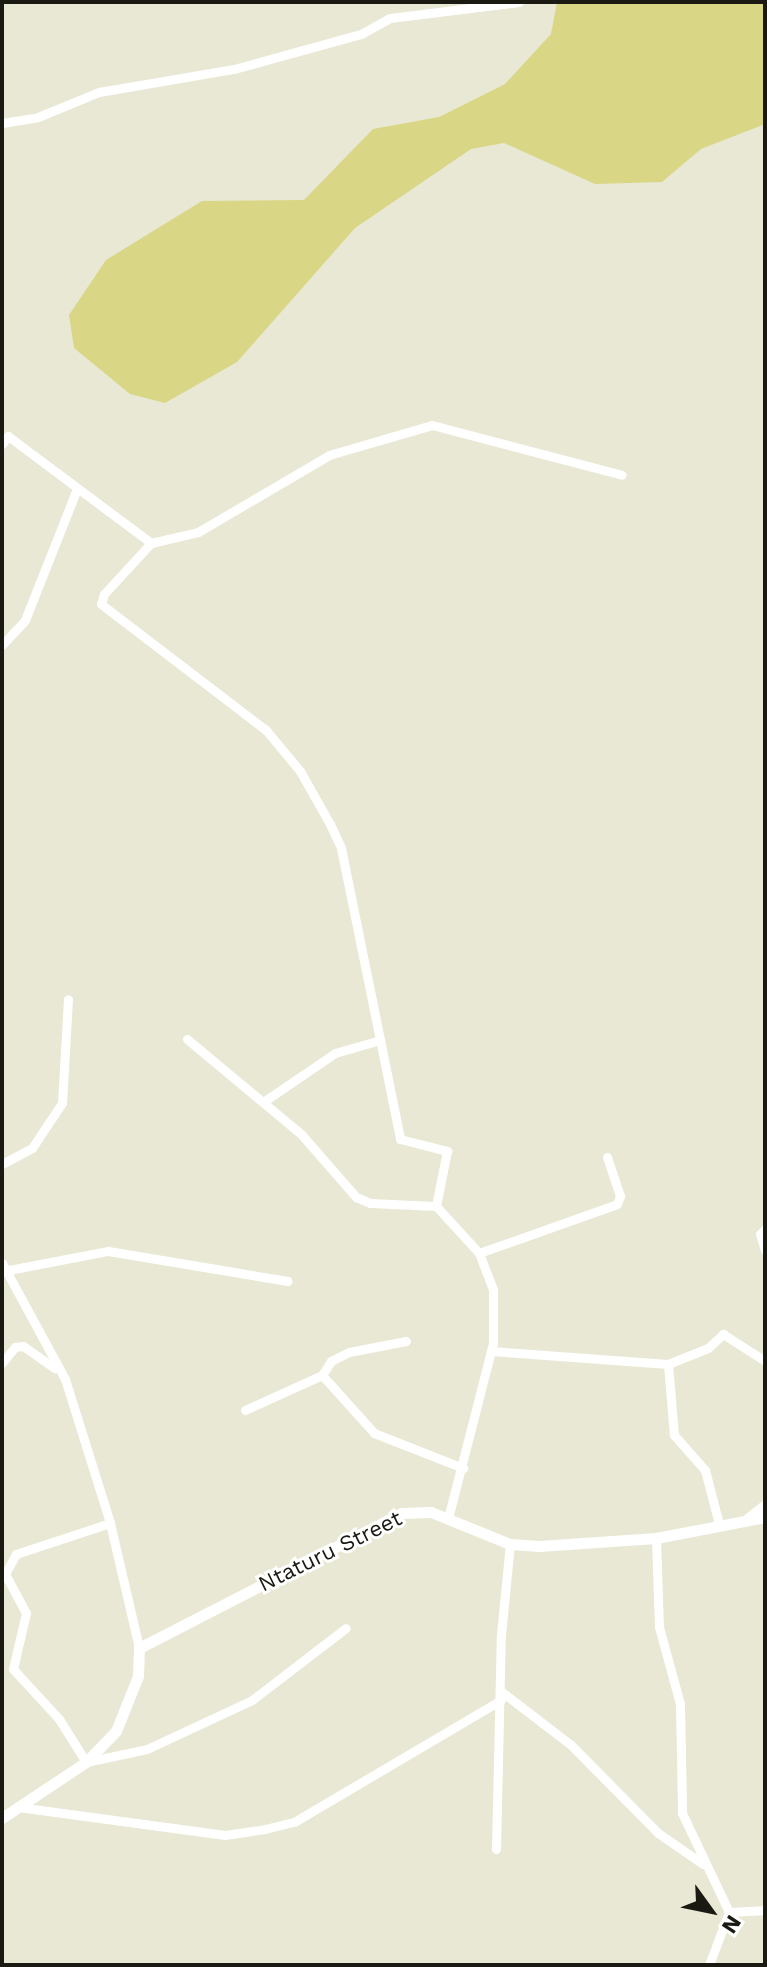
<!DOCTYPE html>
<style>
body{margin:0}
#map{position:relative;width:767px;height:1967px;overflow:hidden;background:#e8e8d4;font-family:"Work Sans",sans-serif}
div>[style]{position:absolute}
.green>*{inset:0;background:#d9d685}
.minor>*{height:9px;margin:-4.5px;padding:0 4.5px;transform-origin:4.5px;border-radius:4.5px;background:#fff}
.tertiary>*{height:11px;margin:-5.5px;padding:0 5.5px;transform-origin:5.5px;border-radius:5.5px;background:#fff}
span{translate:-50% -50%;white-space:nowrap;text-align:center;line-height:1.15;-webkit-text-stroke:6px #fff;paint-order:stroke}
.street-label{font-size:22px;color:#1a1a13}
.frame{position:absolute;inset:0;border:4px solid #1a1a13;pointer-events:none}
.north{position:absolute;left:671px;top:1871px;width:80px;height:80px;-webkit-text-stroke:6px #fff;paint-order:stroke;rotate:123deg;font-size:22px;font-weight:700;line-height:32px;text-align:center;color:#1a1a13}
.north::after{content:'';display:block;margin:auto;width:28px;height:36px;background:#1a1a13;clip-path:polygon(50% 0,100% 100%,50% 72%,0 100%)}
</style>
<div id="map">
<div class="green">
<div style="clip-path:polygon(557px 2px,765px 2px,765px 124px,701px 149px,662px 182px,595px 184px,504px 143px,471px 149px,355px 228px,237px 362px,165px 403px,130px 394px,74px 348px,69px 315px,106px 260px,202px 201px,304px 200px,373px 129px,439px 117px,505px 84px,551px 34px)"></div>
</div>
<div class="minor">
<div style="left:2px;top:123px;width:36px;rotate:-9deg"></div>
<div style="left:38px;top:117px;width:66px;rotate:-22.3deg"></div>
<div style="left:99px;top:92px;width:137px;rotate:-9.7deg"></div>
<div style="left:234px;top:69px;width:132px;rotate:-15.4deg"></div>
<div style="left:361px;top:34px;width:33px;rotate:-29deg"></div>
<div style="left:390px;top:18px;width:130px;rotate:-7.1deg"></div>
<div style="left:2px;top:444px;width:10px;rotate:-53deg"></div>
<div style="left:8px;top:436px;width:179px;rotate:36.8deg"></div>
<div style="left:151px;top:543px;width:48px;rotate:-13.2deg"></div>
<div style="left:198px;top:532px;width:152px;rotate:-30.4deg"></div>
<div style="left:329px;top:455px;width:107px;rotate:-16.2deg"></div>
<div style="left:432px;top:425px;width:196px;rotate:14.7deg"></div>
<div style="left:151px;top:543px;width:69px;rotate:132.7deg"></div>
<div style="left:104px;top:594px;width:10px;rotate:107deg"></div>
<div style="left:101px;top:604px;width:208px;rotate:37.4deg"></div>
<div style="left:266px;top:730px;width:53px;rotate:50.3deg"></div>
<div style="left:300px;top:771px;width:61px;rotate:60.5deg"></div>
<div style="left:330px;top:824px;width:26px;rotate:65deg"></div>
<div style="left:341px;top:848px;width:297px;rotate:78.5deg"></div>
<div style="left:400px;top:1139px;width:49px;rotate:14.3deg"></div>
<div style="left:447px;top:1151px;width:56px;rotate:101.3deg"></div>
<div style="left:2px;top:645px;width:34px;rotate:-47deg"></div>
<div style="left:25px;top:620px;width:139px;rotate:-68.4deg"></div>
<div style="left:187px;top:1039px;width:148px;rotate:39.8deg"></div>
<div style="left:301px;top:1134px;width:84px;rotate:48.9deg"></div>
<div style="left:356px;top:1197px;width:15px;rotate:23deg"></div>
<div style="left:370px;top:1203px;width:66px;rotate:2.6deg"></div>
<div style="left:436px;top:1206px;width:64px;rotate:47.5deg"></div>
<div style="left:479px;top:1253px;width:40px;rotate:69deg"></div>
<div style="left:493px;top:1290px;width:53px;rotate:90deg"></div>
<div style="left:493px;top:1343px;width:181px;rotate:104.4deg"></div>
<div style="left:263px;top:1102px;width:87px;rotate:-34.2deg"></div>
<div style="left:335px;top:1053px;width:47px;rotate:-16.1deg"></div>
<div style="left:2px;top:1164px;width:34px;rotate:-28deg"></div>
<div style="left:32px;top:1148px;width:54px;rotate:-56.3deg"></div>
<div style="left:62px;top:1103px;width:104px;rotate:-86.7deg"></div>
<div style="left:765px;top:1229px;width:7px;rotate:135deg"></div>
<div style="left:760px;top:1234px;width:17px;rotate:73deg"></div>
<div style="left:479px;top:1253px;width:146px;rotate:-19.5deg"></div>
<div style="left:617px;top:1204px;width:9px;rotate:-69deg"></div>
<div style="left:620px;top:1196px;width:41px;rotate:-108.4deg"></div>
<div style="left:2px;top:1263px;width:132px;rotate:61.5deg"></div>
<div style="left:65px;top:1379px;width:151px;rotate:72.6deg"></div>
<div style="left:110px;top:1523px;width:128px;rotate:76.9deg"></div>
<div style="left:9px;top:1270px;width:101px;rotate:-10.9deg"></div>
<div style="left:108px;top:1251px;width:182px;rotate:9.5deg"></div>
<div style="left:491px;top:1351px;width:177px;rotate:4.2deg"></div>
<div style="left:668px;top:1364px;width:43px;rotate:-21.8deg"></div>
<div style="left:708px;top:1348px;width:21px;rotate:-43deg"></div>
<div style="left:723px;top:1334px;width:50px;rotate:32.7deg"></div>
<div style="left:2px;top:1363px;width:21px;rotate:-51deg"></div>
<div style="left:15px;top:1347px;width:8px;rotate:-7deg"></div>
<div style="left:23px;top:1346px;width:39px;rotate:35deg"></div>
<div style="left:668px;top:1364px;width:71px;rotate:85.2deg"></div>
<div style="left:674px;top:1435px;width:47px;rotate:48.5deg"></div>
<div style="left:705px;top:1470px;width:56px;rotate:75.5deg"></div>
<div style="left:322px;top:1375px;width:78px;rotate:48.1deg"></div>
<div style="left:374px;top:1433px;width:96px;rotate:21.5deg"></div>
<div style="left:245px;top:1410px;width:85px;rotate:-24.4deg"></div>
<div style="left:322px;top:1375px;width:17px;rotate:-57deg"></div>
<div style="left:331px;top:1361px;width:20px;rotate:-27deg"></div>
<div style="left:349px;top:1352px;width:58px;rotate:-10.9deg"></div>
<div style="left:747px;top:1518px;width:23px;rotate:-38deg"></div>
<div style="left:110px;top:1523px;width:99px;rotate:161.7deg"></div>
<div style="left:16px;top:1554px;width:23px;rotate:119deg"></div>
<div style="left:5px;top:1574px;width:44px;rotate:61.7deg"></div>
<div style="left:26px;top:1613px;width:57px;rotate:103.1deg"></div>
<div style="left:13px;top:1669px;width:68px;rotate:47.4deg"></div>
<div style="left:59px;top:1719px;width:51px;rotate:57.9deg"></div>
<div style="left:86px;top:1762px;width:62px;rotate:-12deg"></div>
<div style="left:147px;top:1749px;width:116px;rotate:-25deg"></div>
<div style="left:252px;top:1700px;width:118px;rotate:-37.5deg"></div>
<div style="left:656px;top:1538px;width:89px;rotate:88.1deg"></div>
<div style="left:659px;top:1627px;width:80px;rotate:74.7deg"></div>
<div style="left:680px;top:1704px;width:109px;rotate:88.9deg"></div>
<div style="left:682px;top:1813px;width:110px;rotate:64.6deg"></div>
<div style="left:729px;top:1912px;width:57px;rotate:110.7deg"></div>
<div style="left:502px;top:1692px;width:87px;rotate:37.5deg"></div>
<div style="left:571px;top:1745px;width:124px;rotate:45.3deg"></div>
<div style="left:658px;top:1833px;width:55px;rotate:34.6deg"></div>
<div style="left:18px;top:1807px;width:209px;rotate:7.7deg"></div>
<div style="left:225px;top:1835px;width:40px;rotate:-8.5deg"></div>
<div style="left:265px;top:1829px;width:30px;rotate:-14deg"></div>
<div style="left:294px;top:1822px;width:240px;rotate:-30.5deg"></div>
<div style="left:496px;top:1849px;width:214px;rotate:-88.7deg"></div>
<div style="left:501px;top:1635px;width:91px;rotate:-84.4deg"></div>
<div style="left:729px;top:1912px;width:36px;rotate:-3deg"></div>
</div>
<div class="tertiary">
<div style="left:2px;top:1818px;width:101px;rotate:-33.7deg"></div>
<div style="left:86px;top:1762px;width:43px;rotate:-45.9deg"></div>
<div style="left:116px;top:1731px;width:59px;rotate:-68.2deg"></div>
<div style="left:138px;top:1676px;width:28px;rotate:-88deg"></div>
<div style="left:139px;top:1648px;width:296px;rotate:-27.2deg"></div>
<div style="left:402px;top:1513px;width:29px;rotate:-2deg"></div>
<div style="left:431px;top:1512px;width:85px;rotate:22.1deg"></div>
<div style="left:510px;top:1544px;width:29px;rotate:4deg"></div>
<div style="left:539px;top:1546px;width:117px;rotate:-3.9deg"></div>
<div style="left:656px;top:1538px;width:111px;rotate:-10.9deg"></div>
</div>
<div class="street-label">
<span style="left:330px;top:1551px;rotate:-26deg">Ntaturu Street</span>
</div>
<div class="frame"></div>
<div class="north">N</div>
</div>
